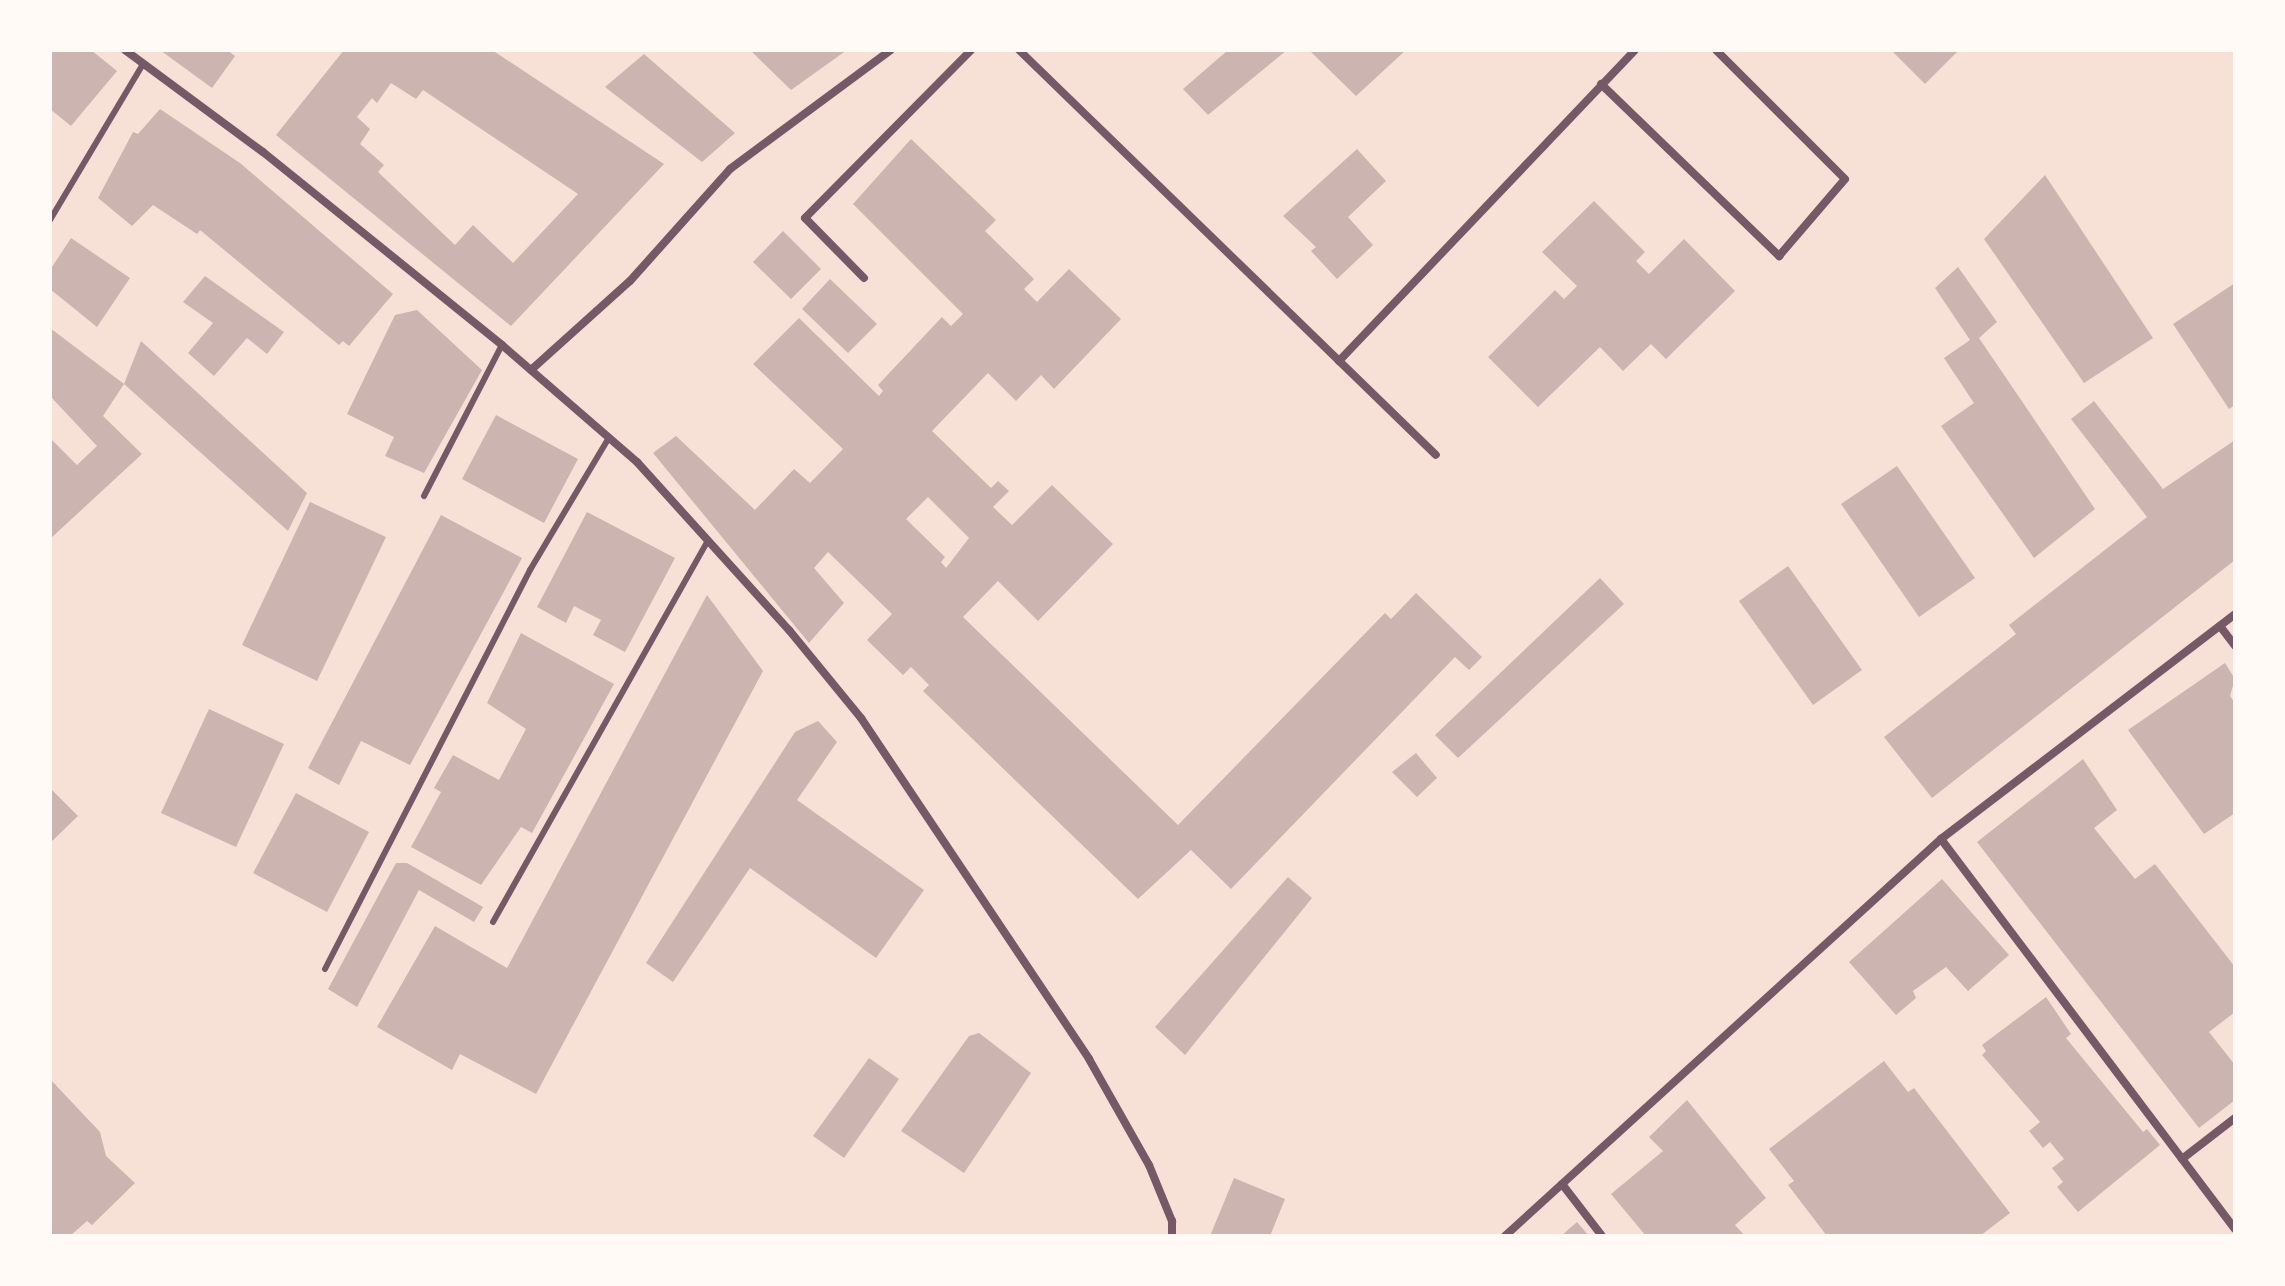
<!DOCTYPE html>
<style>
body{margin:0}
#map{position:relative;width:2285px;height:1286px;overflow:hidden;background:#f7e1d7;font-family:Signika,sans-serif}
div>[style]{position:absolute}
.building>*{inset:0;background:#ccb4b1}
.service>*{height:6px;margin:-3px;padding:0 3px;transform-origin:3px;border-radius:3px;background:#755966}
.minor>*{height:8px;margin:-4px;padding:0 4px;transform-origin:4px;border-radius:4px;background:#755966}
span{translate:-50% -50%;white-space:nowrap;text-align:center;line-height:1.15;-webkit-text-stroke:6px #fffaf5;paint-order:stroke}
.frame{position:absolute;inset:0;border:52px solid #fffaf5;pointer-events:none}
</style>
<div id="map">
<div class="building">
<div style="clip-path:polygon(50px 50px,91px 50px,117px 71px,71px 126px,50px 109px)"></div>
<div style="clip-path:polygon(160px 50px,227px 50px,235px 56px,212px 88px)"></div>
<div style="clip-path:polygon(evenodd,344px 50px,492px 50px,664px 164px,511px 326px,276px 135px,344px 50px,391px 83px,416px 99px,423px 90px,578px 194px,513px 263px,473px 225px,455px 245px,378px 172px,384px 165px,360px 144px,370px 129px,357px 117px,372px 98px,377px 103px,391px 83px)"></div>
<div style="clip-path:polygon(750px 50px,847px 50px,791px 90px)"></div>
<div style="clip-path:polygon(1228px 50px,1287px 50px,1208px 115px,1183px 89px)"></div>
<div style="clip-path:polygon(1309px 50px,1406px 50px,1356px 96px)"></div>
<div style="clip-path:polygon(1891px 50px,1959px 50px,1925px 84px)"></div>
<div style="clip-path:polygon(644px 54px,735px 133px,702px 162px,605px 87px)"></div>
<div style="clip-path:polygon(160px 109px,240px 163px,393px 294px,349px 346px,343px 341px,339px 345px,200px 230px,197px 234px,153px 205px,132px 226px,98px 198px,133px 132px,138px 134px)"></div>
<div style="clip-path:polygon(evenodd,911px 139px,996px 220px,985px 231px,1034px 279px,1024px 289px,1037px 302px,1069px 269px,1121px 319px,1054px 389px,1041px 375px,1016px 401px,988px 373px,932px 431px,991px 488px,998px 481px,1009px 491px,993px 507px,1012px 525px,1052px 485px,1113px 544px,1038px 621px,998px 581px,963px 617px,1178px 825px,1385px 613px,1391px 619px,1416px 593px,1482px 657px,1469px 670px,1455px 657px,1231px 889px,1191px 850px,1138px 899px,923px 691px,929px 685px,911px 667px,903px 675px,867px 640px,892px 614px,828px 552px,814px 568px,844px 603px,809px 643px,653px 453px,676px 436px,755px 510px,794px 469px,810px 483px,843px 449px,753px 364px,799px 318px,879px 396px,883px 391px,878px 385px,942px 317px,951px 326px,963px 314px,853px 204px,911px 139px,928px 497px,969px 538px,946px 568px,941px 562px,945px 557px,906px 519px,928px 497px)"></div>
<div style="clip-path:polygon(1357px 149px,1386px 181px,1348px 217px,1373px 245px,1337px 279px,1311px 251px,1316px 247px,1283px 216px)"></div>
<div style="clip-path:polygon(2045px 175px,2153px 338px,2084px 383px,1984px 239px)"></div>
<div style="clip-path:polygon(1594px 201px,1645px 252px,1636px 261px,1649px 274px,1684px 239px,1735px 291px,1666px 359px,1651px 344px,1623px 371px,1600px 347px,1538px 407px,1488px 357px,1555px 290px,1564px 299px,1577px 286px,1542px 252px)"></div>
<div style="clip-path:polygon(783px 231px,821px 269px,791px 299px,753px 262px)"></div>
<div style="clip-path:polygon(71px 238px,130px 278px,97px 327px,50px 289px,50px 270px)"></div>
<div style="clip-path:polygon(1958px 267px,1997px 322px,1979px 338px,2095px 509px,2034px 558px,1941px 426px,1974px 403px,1944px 358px,1970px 340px,1935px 288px)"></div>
<div style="clip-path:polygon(205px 276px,284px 332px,267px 354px,247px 338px,214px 376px,188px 353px,213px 323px,183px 302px)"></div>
<div style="clip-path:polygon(830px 279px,877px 324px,848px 353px,802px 309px)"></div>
<div style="clip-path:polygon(2235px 283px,2235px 405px,2229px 409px,2173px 324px)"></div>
<div style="clip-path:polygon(417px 310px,482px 370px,424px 473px,385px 456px,394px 437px,347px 414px,395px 315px)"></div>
<div style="clip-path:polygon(50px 328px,124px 384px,103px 416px,142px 454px,50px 539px,50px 438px,77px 465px,97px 446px,50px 396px)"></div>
<div style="clip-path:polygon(141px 341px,307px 493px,288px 531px,124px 384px)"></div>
<div style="clip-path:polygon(2094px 401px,2163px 489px,2235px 440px,2235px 560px,1932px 798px,1884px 737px,2016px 634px,2009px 625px,2147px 517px,2071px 419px)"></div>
<div style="clip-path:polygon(496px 415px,578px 459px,544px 523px,462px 479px)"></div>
<div style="clip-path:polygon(1897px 466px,1975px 578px,1919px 617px,1841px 504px)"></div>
<div style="clip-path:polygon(310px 502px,386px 537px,317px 681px,242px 645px)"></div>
<div style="clip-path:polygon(587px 512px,675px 558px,625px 652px,593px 635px,601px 620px,574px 606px,566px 623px,537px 607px)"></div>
<div style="clip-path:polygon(441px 515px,522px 558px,410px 765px,361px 741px,339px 785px,308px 768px)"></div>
<div style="clip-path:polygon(1788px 566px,1862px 670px,1813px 705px,1739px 601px)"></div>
<div style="clip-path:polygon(1600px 578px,1624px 604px,1458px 758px,1435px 735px)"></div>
<div style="clip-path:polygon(707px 595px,763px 671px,536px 1094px,460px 1054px,452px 1070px,377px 1027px,435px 926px,507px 968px)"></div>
<div style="clip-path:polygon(521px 633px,614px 684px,532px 833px,521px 827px,481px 885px,411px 847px,441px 792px,434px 788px,453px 755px,499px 780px,526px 729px,487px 703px)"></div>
<div style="clip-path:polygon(2225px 663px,2235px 679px,2230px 696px,2235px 703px,2235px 813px,2204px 834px,2128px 730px)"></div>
<div style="clip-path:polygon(209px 709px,284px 744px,236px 847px,161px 813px)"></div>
<div style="clip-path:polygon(818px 721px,837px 742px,797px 800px,924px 890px,876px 958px,750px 868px,673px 982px,646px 963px,795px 732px)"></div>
<div style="clip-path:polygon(1416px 753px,1437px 778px,1417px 797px,1392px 772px)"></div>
<div style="clip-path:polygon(2083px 759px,2117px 810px,2094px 828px,2135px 879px,2155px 864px,2235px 967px,2235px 1012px,2209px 1032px,2235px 1065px,2235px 1100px,2199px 1128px,1977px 842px)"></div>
<div style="clip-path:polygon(50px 788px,78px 816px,50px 843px)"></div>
<div style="clip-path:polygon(296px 793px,369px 832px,327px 912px,253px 873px)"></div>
<div style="clip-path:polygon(396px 863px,407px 863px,483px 907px,474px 922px,419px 890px,357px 1007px,328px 989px)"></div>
<div style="clip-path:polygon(1288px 877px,1312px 898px,1185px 1055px,1155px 1027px)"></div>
<div style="clip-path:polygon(1942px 879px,2009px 955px,1968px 991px,1946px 967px,1913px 991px,1916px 998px,1896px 1015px,1849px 962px)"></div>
<div style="clip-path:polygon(2046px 997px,2071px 1034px,2066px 1038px,2143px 1132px,2147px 1129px,2160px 1145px,2078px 1212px,2057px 1187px,2063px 1182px,2052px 1168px,2064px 1159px,2050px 1142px,2043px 1148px,2029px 1131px,2040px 1122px,1982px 1055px,1986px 1051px,1982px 1045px)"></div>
<div style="clip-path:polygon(979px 1033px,1031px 1073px,964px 1173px,901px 1131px,969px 1036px)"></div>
<div style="clip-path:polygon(869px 1058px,899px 1079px,844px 1158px,813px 1136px)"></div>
<div style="clip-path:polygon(1884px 1061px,1908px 1092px,1914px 1088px,2010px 1213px,1980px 1236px,1827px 1236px,1788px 1185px,1794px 1181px,1769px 1149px)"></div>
<div style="clip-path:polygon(50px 1079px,100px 1132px,106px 1156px,135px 1183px,92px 1225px,87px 1221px,70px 1236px,50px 1236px)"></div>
<div style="clip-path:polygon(1687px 1100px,1766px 1198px,1735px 1225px,1745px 1236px,1646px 1236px,1611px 1194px,1663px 1151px,1649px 1137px)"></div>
<div style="clip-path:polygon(1234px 1178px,1285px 1199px,1270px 1236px,1210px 1236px)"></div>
<div style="clip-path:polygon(1577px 1222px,1589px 1236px,1561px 1236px)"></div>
</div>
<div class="service">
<div style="left:50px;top:220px;width:182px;rotate:-59.2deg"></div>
<div style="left:424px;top:496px;width:170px;rotate:-62.7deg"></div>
<div style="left:493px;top:922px;width:436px;rotate:-60.6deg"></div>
<div style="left:325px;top:969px;width:449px;rotate:-62.8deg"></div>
<div style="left:530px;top:570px;width:152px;rotate:-59.2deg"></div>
</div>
<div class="minor">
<div style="left:125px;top:50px;width:172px;rotate:36.5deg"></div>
<div style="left:263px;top:152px;width:307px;rotate:38.9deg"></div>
<div style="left:502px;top:345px;width:179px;rotate:40.9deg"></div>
<div style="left:637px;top:462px;width:227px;rotate:47.9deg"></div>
<div style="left:789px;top:630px;width:114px;rotate:50.7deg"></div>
<div style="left:861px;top:718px;width:410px;rotate:56.2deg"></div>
<div style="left:1089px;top:1059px;width:122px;rotate:60.5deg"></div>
<div style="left:1149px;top:1165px;width:61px;rotate:67.7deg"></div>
<div style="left:1172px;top:1221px;width:15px;rotate:90deg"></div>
<div style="left:1019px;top:50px;width:581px;rotate:44.16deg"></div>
<div style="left:1601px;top:84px;width:248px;rotate:44deg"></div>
<div style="left:1779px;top:256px;width:101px;rotate:-49.4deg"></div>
<div style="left:1845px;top:179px;width:182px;rotate:-135deg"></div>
<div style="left:864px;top:278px;width:84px;rotate:-134.5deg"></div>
<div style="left:805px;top:218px;width:236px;rotate:-45.3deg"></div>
<div style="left:1339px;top:361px;width:429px;rotate:-46.4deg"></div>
<div style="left:531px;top:370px;width:133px;rotate:-42deg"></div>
<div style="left:630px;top:281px;width:150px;rotate:-48.2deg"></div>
<div style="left:730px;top:169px;width:200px;rotate:-36.5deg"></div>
<div style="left:2220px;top:626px;width:25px;rotate:53deg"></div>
<div style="left:1941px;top:839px;width:488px;rotate:53deg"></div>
<div style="left:2182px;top:1159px;width:67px;rotate:-37.7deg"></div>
<div style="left:1562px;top:1184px;width:66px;rotate:52.4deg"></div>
<div style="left:1505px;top:1236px;width:590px;rotate:-42.32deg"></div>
<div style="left:1941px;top:839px;width:370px;rotate:-37.4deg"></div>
</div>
<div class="frame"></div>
</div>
